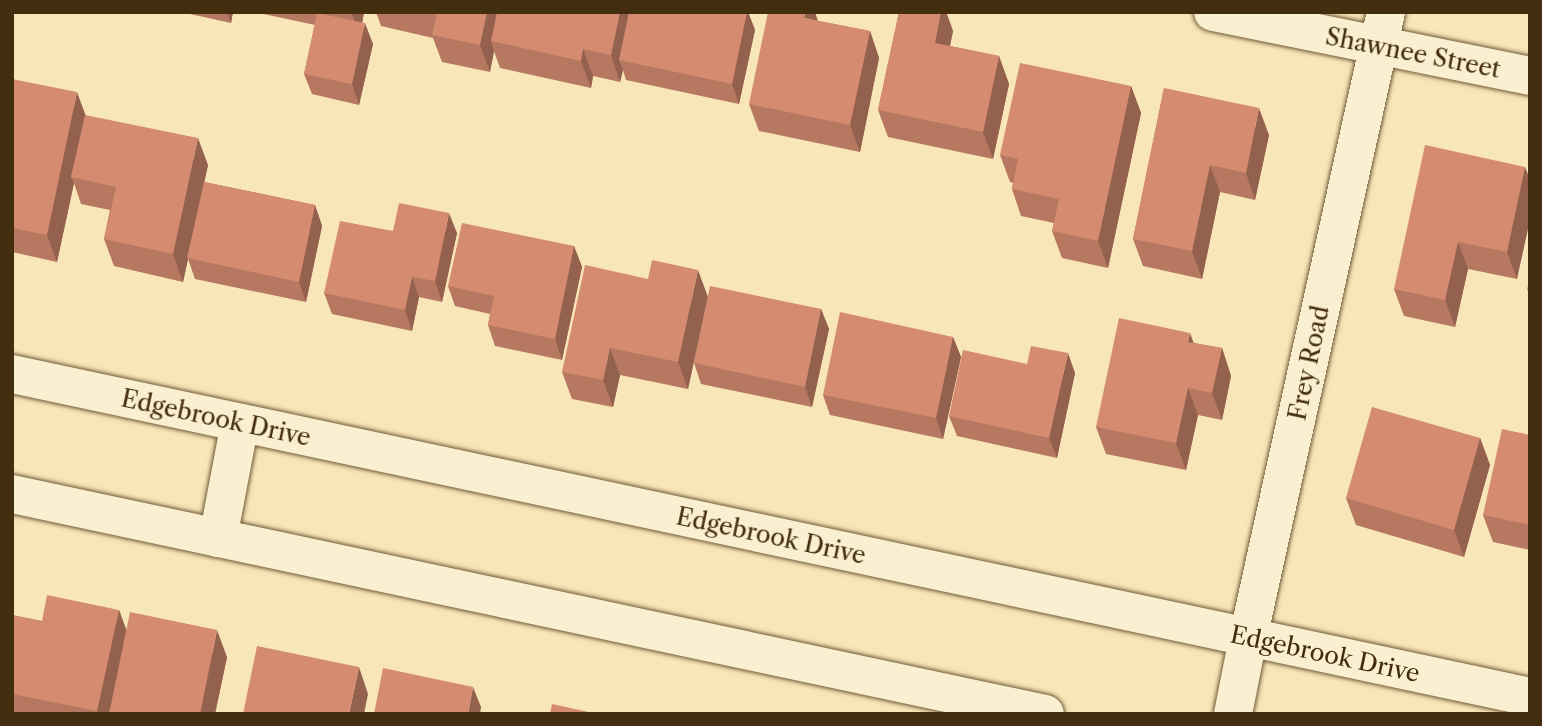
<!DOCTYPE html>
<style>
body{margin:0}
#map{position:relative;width:1542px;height:726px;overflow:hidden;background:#f8e6b8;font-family:"Libre Caslon Text",serif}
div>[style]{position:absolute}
.roads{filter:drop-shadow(0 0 2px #705b38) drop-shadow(0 0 2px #705b38)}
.minor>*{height:38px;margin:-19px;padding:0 19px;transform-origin:19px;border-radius:19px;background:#faefd1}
.tertiary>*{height:38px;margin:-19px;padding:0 19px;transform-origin:19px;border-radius:19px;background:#faefd1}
.secondary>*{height:38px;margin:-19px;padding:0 19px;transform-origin:19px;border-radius:19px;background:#faefd1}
.wall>*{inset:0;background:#b67860}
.shaded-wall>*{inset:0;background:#94614e}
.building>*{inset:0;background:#d48b70}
span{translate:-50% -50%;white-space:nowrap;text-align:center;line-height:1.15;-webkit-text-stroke:5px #faefd1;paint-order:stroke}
.street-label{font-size:24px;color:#422d0e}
.frame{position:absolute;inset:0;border:14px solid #422d0e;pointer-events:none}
</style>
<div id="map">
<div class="roads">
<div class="minor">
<div style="left:1213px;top:12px;width:323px;rotate:11.4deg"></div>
<div style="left:1248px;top:638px;width:641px;rotate:-77.57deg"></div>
</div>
<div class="tertiary">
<div style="left:1233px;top:714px;width:77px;rotate:-78.8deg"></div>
</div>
<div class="secondary">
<div style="left:12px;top:374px;width:1552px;rotate:12.01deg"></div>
<div style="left:12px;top:494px;width:1056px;rotate:12.02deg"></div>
<div style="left:218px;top:538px;width:117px;rotate:-79.2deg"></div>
</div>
</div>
<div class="wall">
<div style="clip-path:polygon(181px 12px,233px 12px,231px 23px)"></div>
<div style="clip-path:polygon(254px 12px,364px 12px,362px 23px,373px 44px,359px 105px,312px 94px,304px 74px,315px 25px)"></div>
<div style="clip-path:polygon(376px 12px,748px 12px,755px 30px,739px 104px,626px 80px,623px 70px,620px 82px,593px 76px,591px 88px,500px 68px,494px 51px,490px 72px,442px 62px,433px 38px,381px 26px)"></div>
<div style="clip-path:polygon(899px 12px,946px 12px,953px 31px,950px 46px,999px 56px,1009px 84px,993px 159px,888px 137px,878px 110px)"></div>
<div style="clip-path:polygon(818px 21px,870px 31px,879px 58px,860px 152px,759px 131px,749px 104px)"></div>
<div style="clip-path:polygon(12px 79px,85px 115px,208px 165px,204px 182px,315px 205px,322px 226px,306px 302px,195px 279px,188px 259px,183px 282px,114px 266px,104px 239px,110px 210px,81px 204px,74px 183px,57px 262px,12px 252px)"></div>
<div style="clip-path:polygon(1131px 86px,1141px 113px,1108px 268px,1062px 258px,1052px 231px,1054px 223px,1021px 216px,1012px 189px,1013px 183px,1010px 182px,1000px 155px)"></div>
<div style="clip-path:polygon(1164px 88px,1269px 135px,1255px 200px,1220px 192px,1202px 279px,1143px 266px,1133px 239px)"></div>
<div style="clip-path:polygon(1525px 167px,1517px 279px,1468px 269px,1455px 327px,1404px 316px,1394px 289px)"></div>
<div style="clip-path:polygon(393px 231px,457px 233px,442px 302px,419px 297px,412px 331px,332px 314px,324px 293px)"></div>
<div style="clip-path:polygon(574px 246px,582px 267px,562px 360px,495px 346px,488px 325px,490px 314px,455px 306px,448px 286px)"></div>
<div style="clip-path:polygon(707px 297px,821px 309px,829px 329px,812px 407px,701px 384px,694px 363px,704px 313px,688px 389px,620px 375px,613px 407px,572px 399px,562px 372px)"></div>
<div style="clip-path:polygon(953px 337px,961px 357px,943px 439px,830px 415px,823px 395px)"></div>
<div style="clip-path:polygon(1194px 343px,1222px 348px,1231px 376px,1222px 420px,1198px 415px,1186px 470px,1106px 454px,1096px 427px)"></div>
<div style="clip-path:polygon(1075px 373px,1057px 458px,957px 436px,949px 416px)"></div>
<div style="clip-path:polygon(1530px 435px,1530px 550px,1493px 542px,1483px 515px)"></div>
<div style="clip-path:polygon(1480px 438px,1490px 465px,1464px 557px,1356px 525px,1346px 498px)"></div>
<div style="clip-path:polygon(119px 610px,126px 630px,227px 657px,215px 714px,12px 714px,12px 615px,42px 621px)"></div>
</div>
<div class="shaded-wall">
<div style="clip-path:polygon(227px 12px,233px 12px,231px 23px)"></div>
<div style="clip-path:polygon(351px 12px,364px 12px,360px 35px)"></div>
<div style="clip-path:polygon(487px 12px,502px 12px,491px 41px,494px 51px,490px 72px,480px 45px)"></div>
<div style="clip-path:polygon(620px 12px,635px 12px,619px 60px,623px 70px,620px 82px,611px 55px)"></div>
<div style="clip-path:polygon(747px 12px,748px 12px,755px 30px,739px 104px,732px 84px)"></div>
<div style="clip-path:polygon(805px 12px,815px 12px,818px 21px,804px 18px)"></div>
<div style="clip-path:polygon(941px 12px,946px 12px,953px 31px,945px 70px,935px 43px)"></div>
<div style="clip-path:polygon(365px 23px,373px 44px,359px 105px,352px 84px)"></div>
<div style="clip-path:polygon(870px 31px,879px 58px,860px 152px,850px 125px)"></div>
<div style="clip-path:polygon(583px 49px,593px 76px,591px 88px,581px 61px)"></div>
<div style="clip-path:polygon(999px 56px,1009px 84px,993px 159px,983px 132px)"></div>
<div style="clip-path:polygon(1131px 86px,1141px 113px,1108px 268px,1098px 241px)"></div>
<div style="clip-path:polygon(77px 92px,87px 119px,71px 177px,74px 183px,57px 262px,47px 235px)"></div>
<div style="clip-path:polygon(1259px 108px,1269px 135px,1255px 200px,1246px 173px)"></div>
<div style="clip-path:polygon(198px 138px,208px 165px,183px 282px,173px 254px)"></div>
<div style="clip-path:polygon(1210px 165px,1220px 192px,1202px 279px,1192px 251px)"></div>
<div style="clip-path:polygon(1525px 167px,1530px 179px,1530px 220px,1517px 279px,1507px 252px)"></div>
<div style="clip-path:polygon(315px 205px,322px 226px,306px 302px,299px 282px)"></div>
<div style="clip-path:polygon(449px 213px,457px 233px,442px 302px,435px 281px)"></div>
<div style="clip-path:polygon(1458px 242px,1468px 269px,1455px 327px,1445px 300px)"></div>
<div style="clip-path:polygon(574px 246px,582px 267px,562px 360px,555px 339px)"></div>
<div style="clip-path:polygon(698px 270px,708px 297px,688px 389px,678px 362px)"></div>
<div style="clip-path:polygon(412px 277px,419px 297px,412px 331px,405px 310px)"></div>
<div style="clip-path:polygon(821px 309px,829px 329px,812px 407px,805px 387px)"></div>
<div style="clip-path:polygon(1190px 333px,1200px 360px,1188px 342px)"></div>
<div style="clip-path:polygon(953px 337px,961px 357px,943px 439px,936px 418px)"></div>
<div style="clip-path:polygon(610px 348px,620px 375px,613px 407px,603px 380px)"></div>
<div style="clip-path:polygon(1222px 348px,1231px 376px,1222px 420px,1212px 393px)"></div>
<div style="clip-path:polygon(1068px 353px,1075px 373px,1057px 458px,1049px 438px)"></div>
<div style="clip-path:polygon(1188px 388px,1198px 415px,1186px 470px,1176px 443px)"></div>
<div style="clip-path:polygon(1480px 438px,1490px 465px,1464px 557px,1454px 530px)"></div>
<div style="clip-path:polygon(119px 610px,129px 637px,112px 714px,98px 714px,97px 711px)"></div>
<div style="clip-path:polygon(217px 630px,227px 657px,215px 714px,200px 714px)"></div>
<div style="clip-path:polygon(359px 667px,368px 694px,364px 714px,349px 714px)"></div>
<div style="clip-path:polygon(473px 687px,481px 707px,480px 714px,468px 714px)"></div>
</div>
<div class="building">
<div style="clip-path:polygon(430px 12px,487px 12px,480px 45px,432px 35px,437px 14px)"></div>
<div style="clip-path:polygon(497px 12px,620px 12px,611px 55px,583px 49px,581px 61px,491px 41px)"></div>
<div style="clip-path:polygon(629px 12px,747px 12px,732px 84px,619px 60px)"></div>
<div style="clip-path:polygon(768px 12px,805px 12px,804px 18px,870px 31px,850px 125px,749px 104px)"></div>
<div style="clip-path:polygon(899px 12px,941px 12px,935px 43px,999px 56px,983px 132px,878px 110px)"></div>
<div style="clip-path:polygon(317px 13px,365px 23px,352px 84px,304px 74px)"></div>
<div style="clip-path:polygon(1020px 63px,1131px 86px,1098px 241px,1052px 231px,1059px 199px,1012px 189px,1018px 159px,1000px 155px)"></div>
<div style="clip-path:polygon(12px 79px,77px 92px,47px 235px,12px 228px)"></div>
<div style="clip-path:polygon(1164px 88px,1259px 108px,1246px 173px,1210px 165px,1192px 251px,1133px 239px)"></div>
<div style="clip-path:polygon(85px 115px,198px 138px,173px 254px,104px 239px,116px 187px,71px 177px)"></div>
<div style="clip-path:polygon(1425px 145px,1525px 167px,1507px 252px,1458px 242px,1445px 300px,1394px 289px)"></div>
<div style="clip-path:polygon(204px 182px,315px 205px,299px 282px,187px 258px)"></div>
<div style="clip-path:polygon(399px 203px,449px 213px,435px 281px,412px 277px,405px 310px,324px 293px,340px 221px,393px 231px)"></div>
<div style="clip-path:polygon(462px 223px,574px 246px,555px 339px,488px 325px,494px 296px,448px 286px)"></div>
<div style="clip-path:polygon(652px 260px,698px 270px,678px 362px,610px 348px,603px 380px,562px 372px,585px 265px,648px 279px)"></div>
<div style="clip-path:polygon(1530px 276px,1530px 291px,1527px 290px)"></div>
<div style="clip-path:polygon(710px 286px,821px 309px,805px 387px,694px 363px)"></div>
<div style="clip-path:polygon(840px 312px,953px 337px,936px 418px,823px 395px)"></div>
<div style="clip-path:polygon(1119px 318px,1190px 333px,1188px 342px,1222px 348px,1212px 393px,1188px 388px,1176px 443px,1096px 427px)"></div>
<div style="clip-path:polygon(1031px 346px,1068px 353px,1049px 438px,949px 416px,963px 350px,1027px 364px)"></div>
<div style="clip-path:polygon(1372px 407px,1480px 438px,1454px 530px,1346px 498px)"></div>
<div style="clip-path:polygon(1502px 429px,1530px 435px,1530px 525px,1483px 515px)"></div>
<div style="clip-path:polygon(47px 595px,119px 610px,97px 711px,12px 694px,12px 615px,42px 621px)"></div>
<div style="clip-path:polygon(130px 612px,217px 630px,200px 714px,109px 714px)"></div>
<div style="clip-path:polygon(257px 646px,359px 667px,349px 714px,243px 714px)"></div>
<div style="clip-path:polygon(383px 668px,473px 687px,468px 714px,374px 714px)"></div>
<div style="clip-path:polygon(552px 704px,598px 714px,550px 714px)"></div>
</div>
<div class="street-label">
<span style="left:1413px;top:53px;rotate:11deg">Shawnee Street</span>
<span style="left:1309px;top:363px;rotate:-78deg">Frey Road</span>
<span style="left:216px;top:418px;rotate:12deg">Edgebrook Drive</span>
<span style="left:771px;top:536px;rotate:12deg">Edgebrook Drive</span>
<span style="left:1325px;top:654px;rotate:12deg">Edgebrook Drive</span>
</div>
<div class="frame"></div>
</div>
